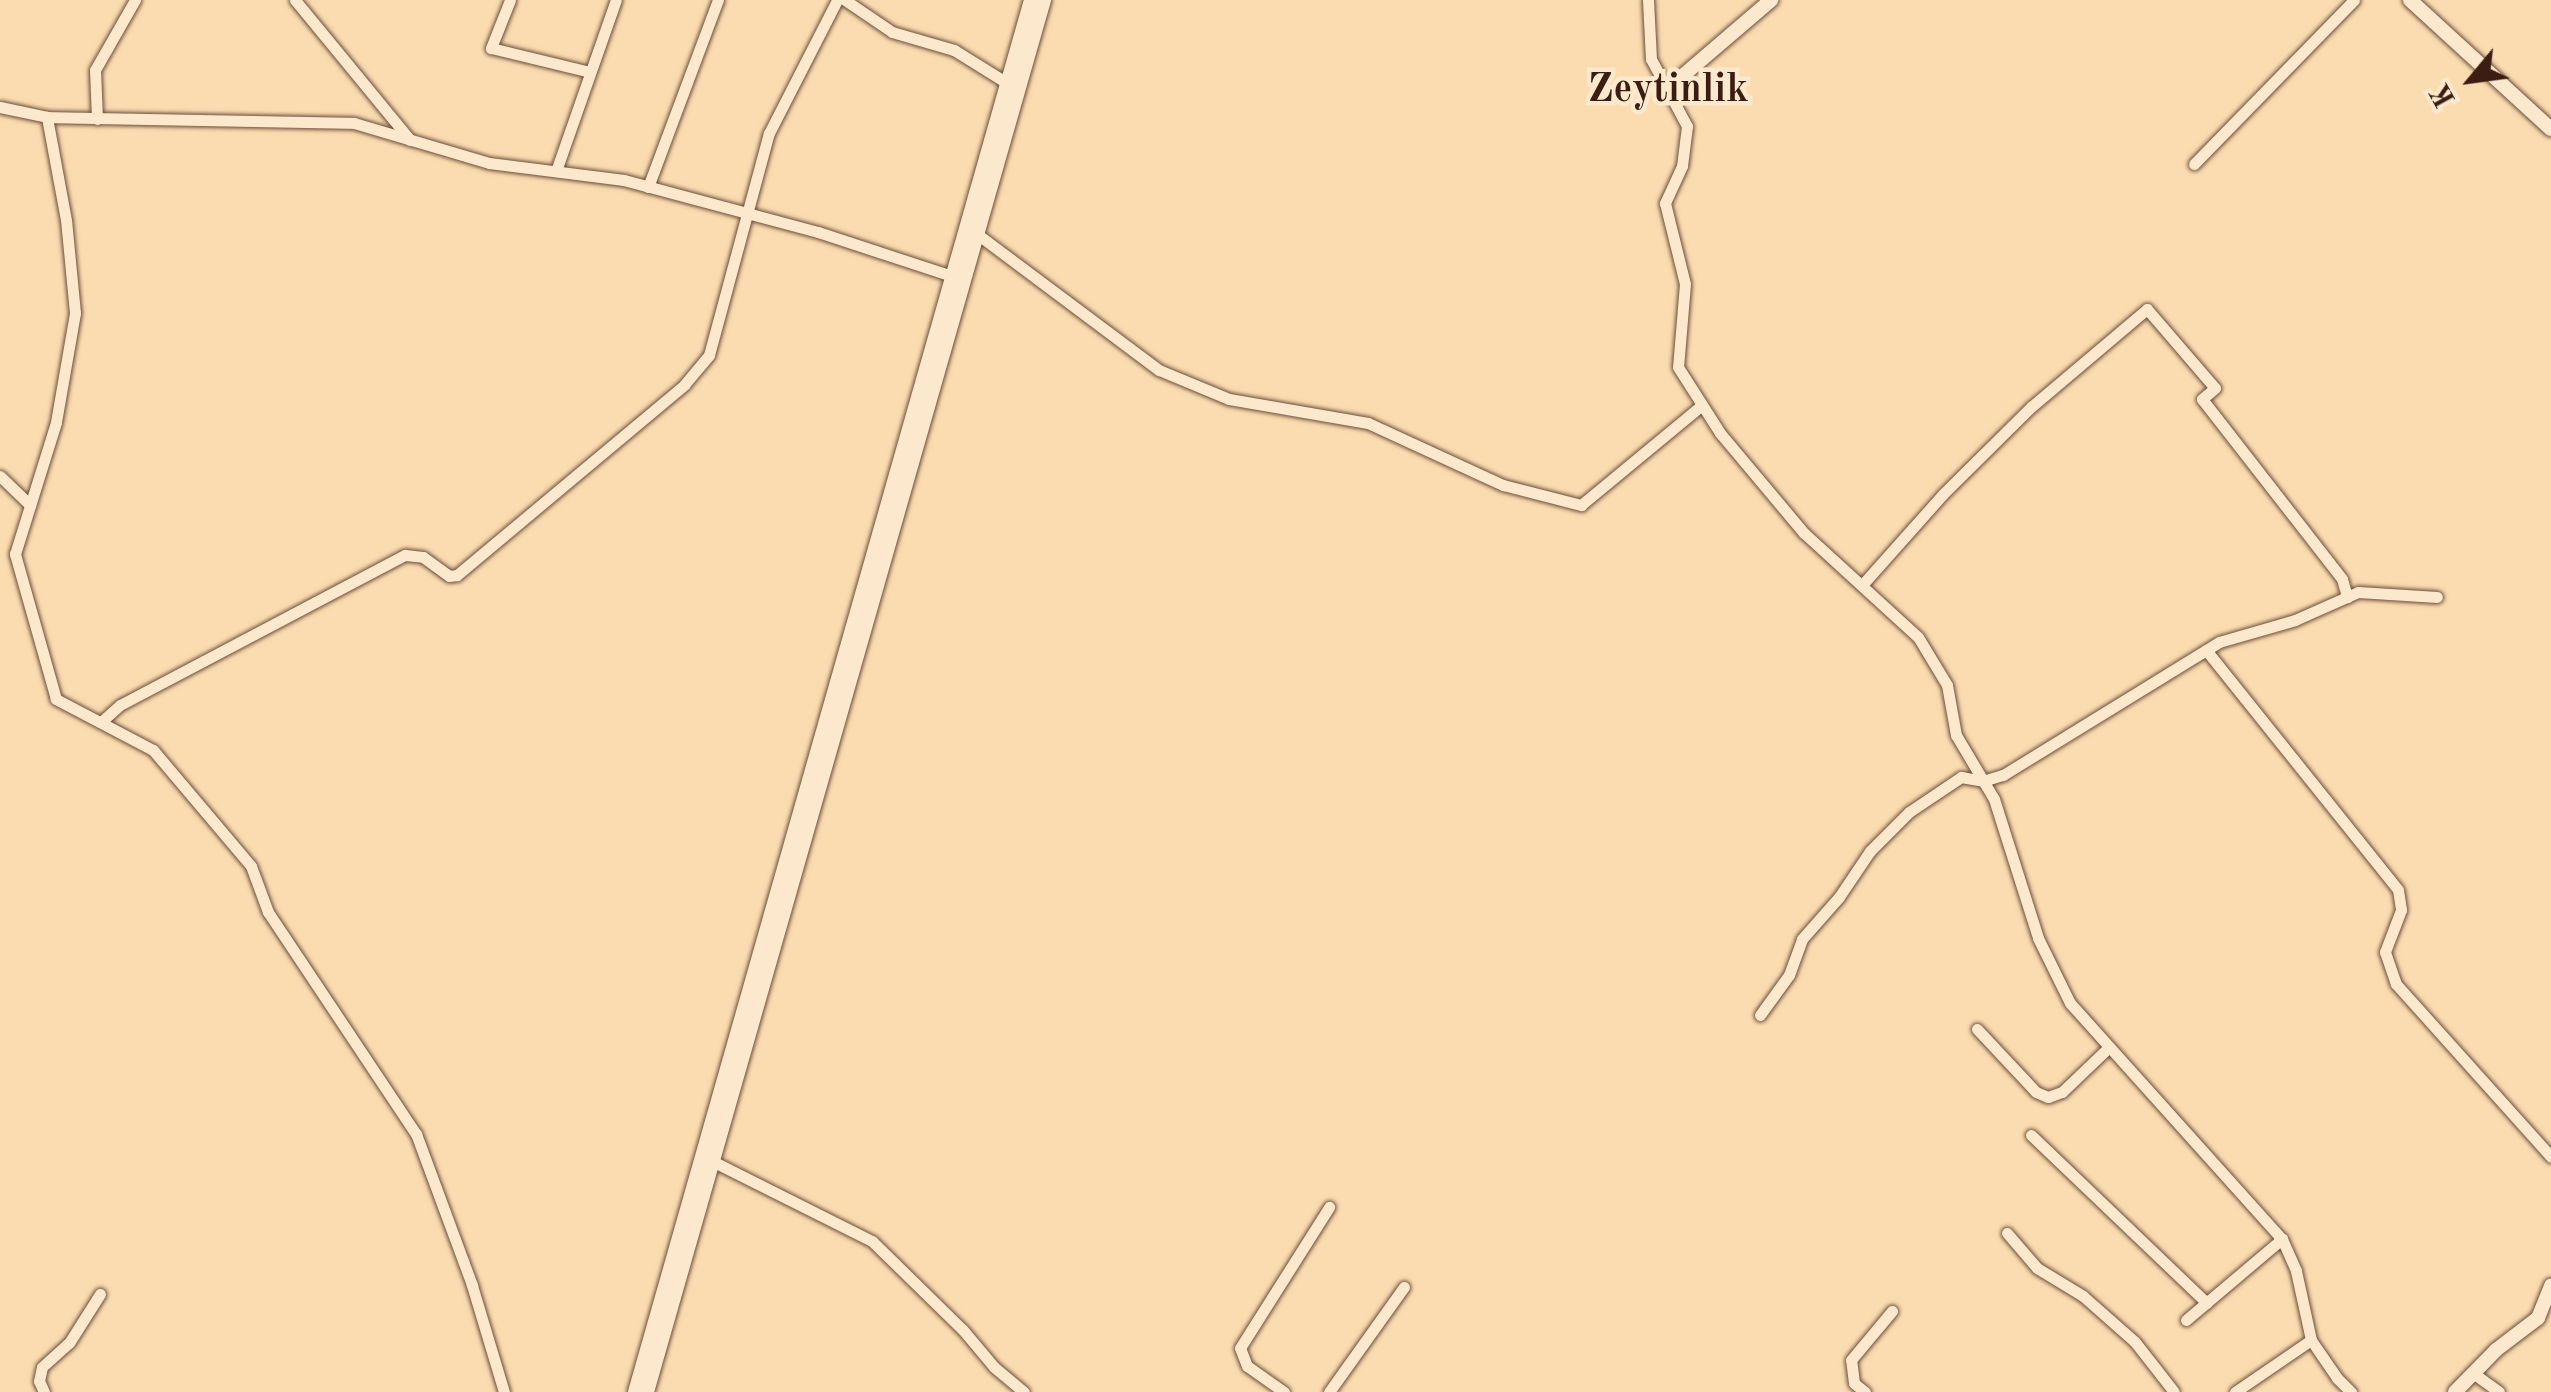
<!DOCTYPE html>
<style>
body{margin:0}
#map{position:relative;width:2551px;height:1392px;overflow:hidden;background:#fbdcb0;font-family:"Old Standard TT",serif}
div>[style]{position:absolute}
.roads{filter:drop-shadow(0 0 2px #6b4d3a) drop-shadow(0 0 2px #6b4d3a)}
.minor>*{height:11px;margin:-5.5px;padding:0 5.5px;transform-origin:5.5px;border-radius:5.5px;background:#fce8cc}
.tertiary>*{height:14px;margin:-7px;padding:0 7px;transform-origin:7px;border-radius:7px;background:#fce8cc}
span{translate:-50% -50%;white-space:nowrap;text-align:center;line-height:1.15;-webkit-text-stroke:9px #fce8cc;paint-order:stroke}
.district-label{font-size:40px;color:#3b1d12;font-weight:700}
.north{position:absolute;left:2421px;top:30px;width:100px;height:100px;-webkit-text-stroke:8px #fce8cc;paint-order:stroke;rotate:241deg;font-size:28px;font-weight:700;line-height:40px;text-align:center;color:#3b1d12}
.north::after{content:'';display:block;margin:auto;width:35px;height:45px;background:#3b1d12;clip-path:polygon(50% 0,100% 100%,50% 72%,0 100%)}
</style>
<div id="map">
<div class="roads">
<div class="minor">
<div style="left:295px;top:0;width:181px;rotate:50.6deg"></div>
<div style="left:510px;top:0;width:52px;rotate:111.6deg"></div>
<div style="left:491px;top:48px;width:102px;rotate:13.6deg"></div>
<div style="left:845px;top:0;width:57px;rotate:34.2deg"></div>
<div style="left:892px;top:32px;width:65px;rotate:16.2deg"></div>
<div style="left:954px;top:50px;width:62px;rotate:31.9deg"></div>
<div style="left:1648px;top:0;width:59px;rotate:87.1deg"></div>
<div style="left:1651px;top:59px;width:76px;rotate:61.8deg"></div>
<div style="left:1687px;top:126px;width:40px;rotate:97.1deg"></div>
<div style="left:1682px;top:166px;width:41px;rotate:114.7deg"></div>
<div style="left:1665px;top:203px;width:83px;rotate:76.1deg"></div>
<div style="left:1685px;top:284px;width:83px;rotate:94.8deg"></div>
<div style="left:1678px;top:367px;width:78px;rotate:57.5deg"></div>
<div style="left:1720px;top:433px;width:131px;rotate:50deg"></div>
<div style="left:1804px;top:533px;width:154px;rotate:42.4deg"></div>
<div style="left:1918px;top:637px;width:56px;rotate:58.9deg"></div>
<div style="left:1947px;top:685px;width:51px;rotate:79.8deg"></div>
<div style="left:1956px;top:735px;width:74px;rotate:59.3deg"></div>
<div style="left:1994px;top:799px;width:146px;rotate:72.4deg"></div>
<div style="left:2038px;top:938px;width:72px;rotate:63.8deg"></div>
<div style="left:2070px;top:1003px;width:317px;rotate:48.1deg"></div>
<div style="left:2282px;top:1239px;width:35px;rotate:66deg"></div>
<div style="left:2296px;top:1271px;width:71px;rotate:77.7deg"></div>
<div style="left:2311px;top:1340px;width:46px;rotate:55.6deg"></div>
<div style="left:2337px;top:1378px;width:20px;rotate:45deg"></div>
<div style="left:0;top:107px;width:48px;rotate:12deg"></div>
<div style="left:97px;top:119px;width:49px;rotate:-92.3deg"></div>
<div style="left:95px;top:70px;width:81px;rotate:-60.3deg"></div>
<div style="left:2194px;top:164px;width:229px;rotate:-45.7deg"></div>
<div style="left:556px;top:171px;width:181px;rotate:-70.7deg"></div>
<div style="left:648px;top:187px;width:200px;rotate:-69.5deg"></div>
<div style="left:977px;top:234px;width:227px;rotate:36.8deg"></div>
<div style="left:1159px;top:370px;width:76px;rotate:22.5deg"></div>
<div style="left:1229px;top:399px;width:141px;rotate:9.8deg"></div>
<div style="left:1368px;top:423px;width:149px;rotate:24.7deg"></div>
<div style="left:1503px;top:485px;width:81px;rotate:14.4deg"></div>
<div style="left:1581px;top:505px;width:157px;rotate:-39.6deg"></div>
<div style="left:0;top:476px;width:42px;rotate:44deg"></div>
<div style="left:1862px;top:585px;width:122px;rotate:-48.3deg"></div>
<div style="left:1943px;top:494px;width:124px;rotate:-44.7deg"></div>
<div style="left:2031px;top:407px;width:152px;rotate:-40.2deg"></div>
<div style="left:2147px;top:309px;width:104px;rotate:49.3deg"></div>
<div style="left:2215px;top:388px;width:17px;rotate:140deg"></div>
<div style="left:2202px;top:399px;width:228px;rotate:52.1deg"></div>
<div style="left:2342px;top:579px;width:19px;rotate:74deg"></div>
<div style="left:2206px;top:650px;width:307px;rotate:51.3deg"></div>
<div style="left:2398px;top:890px;width:20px;rotate:81deg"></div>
<div style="left:2401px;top:910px;width:45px;rotate:110.9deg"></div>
<div style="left:2385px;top:952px;width:34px;rotate:71deg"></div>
<div style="left:2396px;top:984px;width:232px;rotate:48.1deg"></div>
<div style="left:101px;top:722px;width:25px;rotate:-42deg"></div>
<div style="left:120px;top:705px;width:322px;rotate:-27.8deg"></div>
<div style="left:405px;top:555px;width:18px;rotate:6deg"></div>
<div style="left:423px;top:557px;width:32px;rotate:36deg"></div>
<div style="left:449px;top:576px;width:8px;rotate:-7deg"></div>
<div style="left:457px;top:575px;width:296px;rotate:-39.9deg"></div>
<div style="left:684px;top:385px;width:39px;rotate:-50deg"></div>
<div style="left:709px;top:355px;width:230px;rotate:-74.9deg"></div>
<div style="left:769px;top:133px;width:149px;rotate:-62.9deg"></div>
<div style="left:1760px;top:1015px;width:49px;rotate:-54.1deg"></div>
<div style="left:1789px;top:975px;width:38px;rotate:-70deg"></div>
<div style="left:1802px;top:939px;width:56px;rotate:-48.6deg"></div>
<div style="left:1839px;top:897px;width:55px;rotate:-56deg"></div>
<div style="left:1870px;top:851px;width:55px;rotate:-45deg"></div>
<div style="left:1909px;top:812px;width:63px;rotate:-33.9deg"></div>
<div style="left:1961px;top:777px;width:22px;rotate:10deg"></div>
<div style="left:1983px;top:781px;width:21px;rotate:-17deg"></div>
<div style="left:2003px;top:775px;width:254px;rotate:-31.6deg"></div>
<div style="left:2219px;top:642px;width:79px;rotate:-16.1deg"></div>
<div style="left:2295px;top:620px;width:69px;rotate:-24deg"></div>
<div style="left:2358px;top:592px;width:79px;rotate:3.6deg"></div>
<div style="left:1977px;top:1029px;width:86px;rotate:46.9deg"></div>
<div style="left:2036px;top:1092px;width:13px;rotate:23deg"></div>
<div style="left:2048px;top:1097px;width:15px;rotate:-20deg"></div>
<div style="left:2062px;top:1092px;width:64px;rotate:-43.7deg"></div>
<div style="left:2031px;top:1135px;width:243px;rotate:43.7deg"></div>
<div style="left:712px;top:1161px;width:179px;rotate:26.6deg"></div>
<div style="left:872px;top:1241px;width:127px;rotate:44.4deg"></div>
<div style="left:963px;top:1330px;width:48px;rotate:50deg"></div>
<div style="left:994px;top:1367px;width:39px;rotate:40deg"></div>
<div style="left:2007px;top:1233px;width:46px;rotate:49.4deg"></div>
<div style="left:2037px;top:1268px;width:54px;rotate:31.3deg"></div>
<div style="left:2083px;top:1296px;width:69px;rotate:41.5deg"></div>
<div style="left:2135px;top:1342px;width:63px;rotate:52deg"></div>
<div style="left:2186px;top:1320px;width:126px;rotate:-40.2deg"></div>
<div style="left:2473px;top:1373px;width:32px;rotate:36deg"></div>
<div style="left:44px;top:1392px;width:12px;rotate:-114deg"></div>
<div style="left:39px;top:1381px;width:14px;rotate:-78deg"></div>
<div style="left:42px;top:1367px;width:36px;rotate:-42deg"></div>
<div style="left:69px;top:1343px;width:58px;rotate:-57.7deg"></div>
<div style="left:504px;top:1392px;width:112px;rotate:-106.7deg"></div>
<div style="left:472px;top:1285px;width:161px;rotate:-110.3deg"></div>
<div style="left:416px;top:1134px;width:267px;rotate:-123.7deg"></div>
<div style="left:268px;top:912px;width:49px;rotate:-110.3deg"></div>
<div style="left:251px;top:866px;width:152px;rotate:-130.2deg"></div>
<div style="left:153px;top:750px;width:110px;rotate:-152.3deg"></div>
<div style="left:56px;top:699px;width:151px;rotate:-105.8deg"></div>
<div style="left:15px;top:554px;width:138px;rotate:-72.7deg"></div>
<div style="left:56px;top:422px;width:111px;rotate:-80.1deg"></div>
<div style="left:75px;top:313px;width:93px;rotate:-95.5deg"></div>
<div style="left:66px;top:220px;width:105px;rotate:-100.5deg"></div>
<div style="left:47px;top:117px;width:307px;rotate:1.1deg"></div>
<div style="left:354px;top:123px;width:141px;rotate:16.5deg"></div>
<div style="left:489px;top:163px;width:136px;rotate:7.2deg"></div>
<div style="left:624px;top:180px;width:201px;rotate:15deg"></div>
<div style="left:818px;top:232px;width:141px;rotate:18.2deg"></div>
<div style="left:1284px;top:1392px;width:45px;rotate:-144.9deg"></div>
<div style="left:1247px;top:1366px;width:19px;rotate:-111deg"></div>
<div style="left:1240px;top:1348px;width:167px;rotate:-57.7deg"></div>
<div style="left:1329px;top:1392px;width:129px;rotate:-54.5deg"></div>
<div style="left:1865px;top:1392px;width:14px;rotate:-141deg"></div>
<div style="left:1854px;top:1383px;width:23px;rotate:-97deg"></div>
<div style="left:1851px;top:1360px;width:64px;rotate:-50.1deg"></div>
<div style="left:2235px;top:1392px;width:92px;rotate:-34.4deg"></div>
</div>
<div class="tertiary">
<div style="left:2410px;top:0;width:191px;rotate:42.5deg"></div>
<div style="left:1665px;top:91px;width:140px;rotate:-40.6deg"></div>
<div style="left:635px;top:1392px;width:1447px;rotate:-74.12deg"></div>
<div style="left:647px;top:1392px;width:1448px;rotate:-74.08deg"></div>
<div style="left:2455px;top:1392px;width:59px;rotate:-45.7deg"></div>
<div style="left:2496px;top:1350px;width:53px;rotate:-37.3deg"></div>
<div style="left:2538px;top:1318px;width:35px;rotate:-68deg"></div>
</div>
</div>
<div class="district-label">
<span style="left:1668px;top:91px">Zeytinlik</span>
</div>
<div class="north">K</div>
</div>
